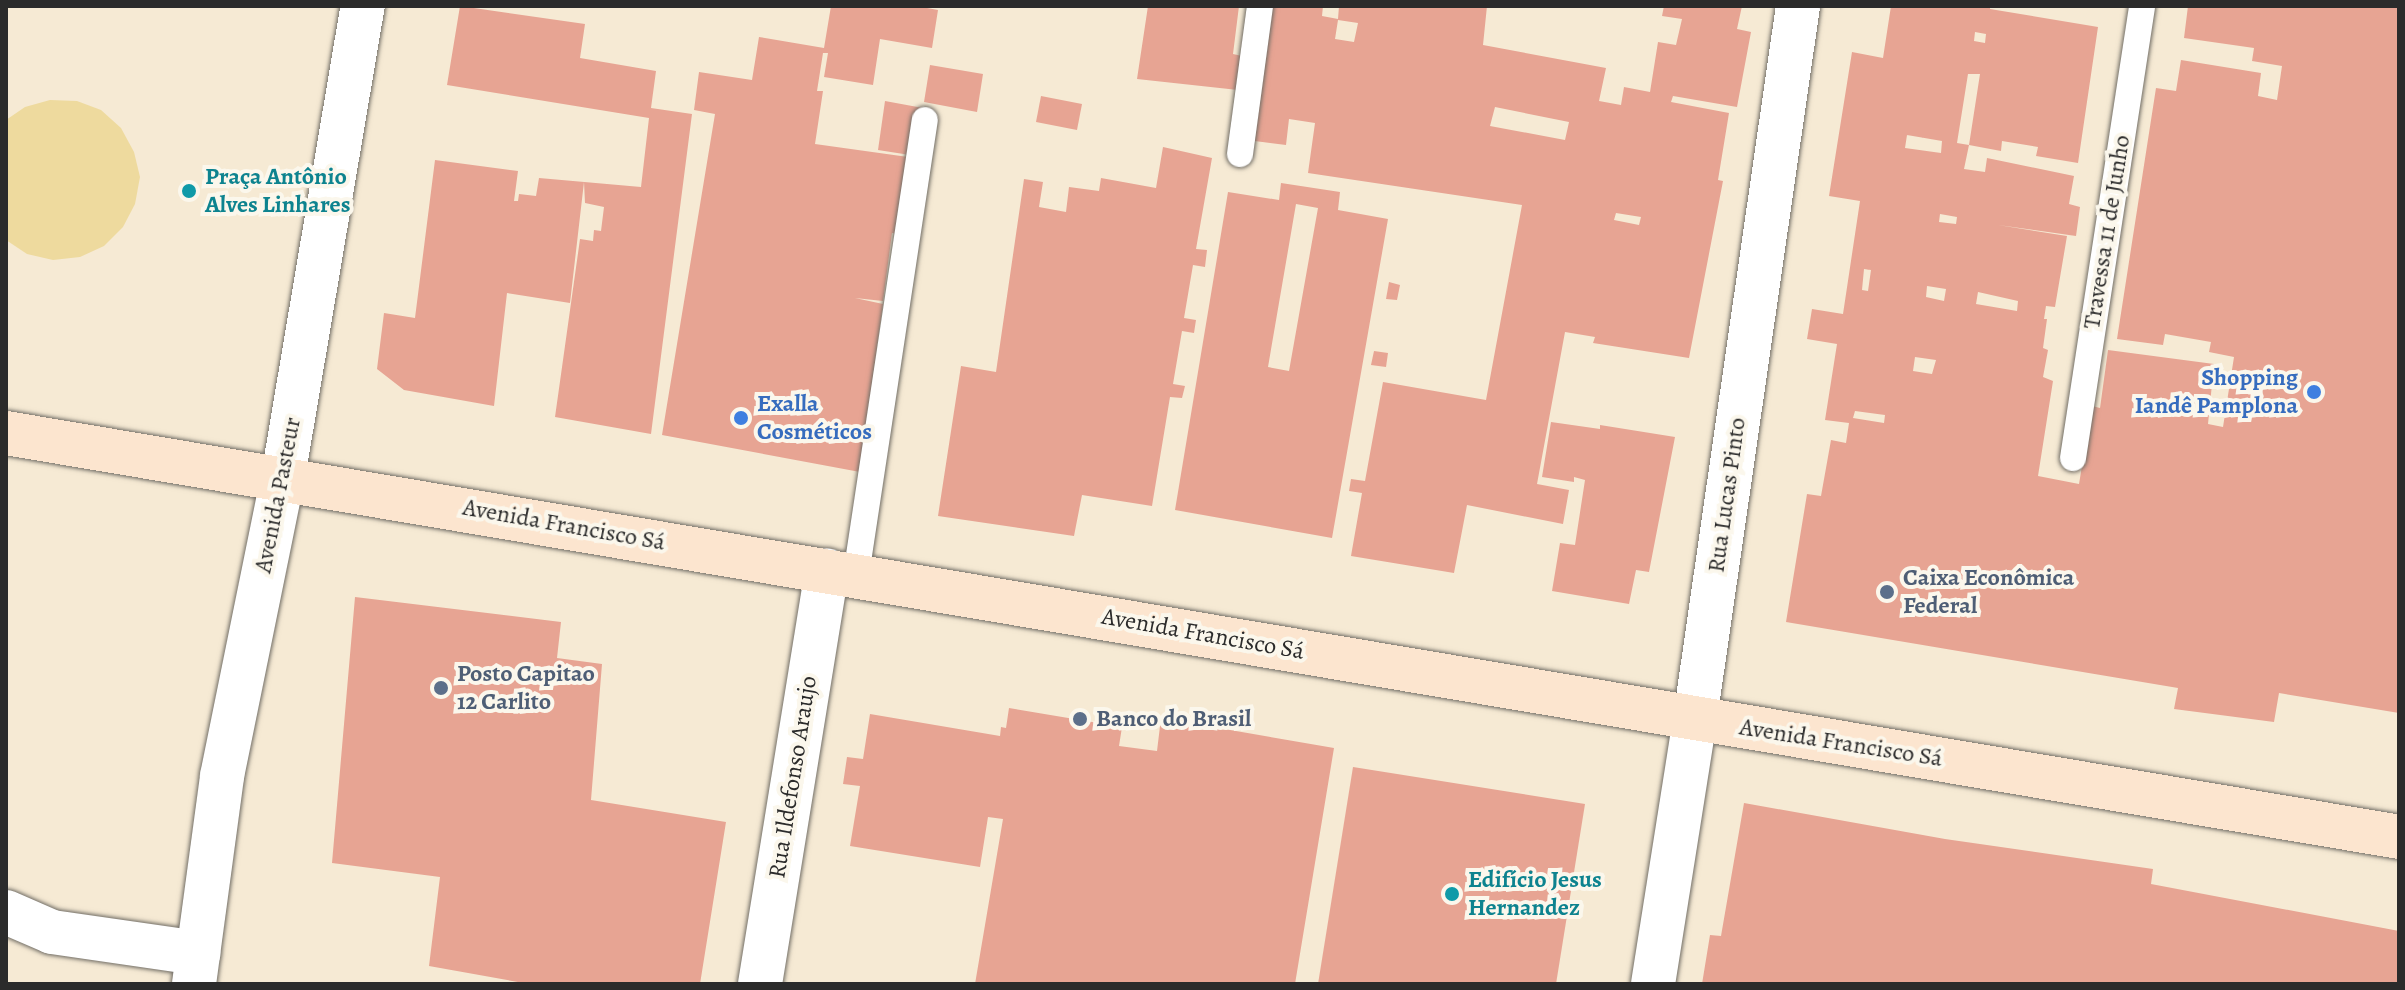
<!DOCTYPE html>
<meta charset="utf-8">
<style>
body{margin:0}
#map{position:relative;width:2405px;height:990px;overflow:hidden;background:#f6ead4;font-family:Alegreya,serif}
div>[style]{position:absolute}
.sand>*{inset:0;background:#eeda9e}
.building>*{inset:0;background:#e7a493}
.roads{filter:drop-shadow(0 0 2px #726e66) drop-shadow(0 0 2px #726e66)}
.service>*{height:26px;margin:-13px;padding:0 13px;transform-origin:13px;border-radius:13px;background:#fff}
.minor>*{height:44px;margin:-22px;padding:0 22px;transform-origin:22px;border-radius:22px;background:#fff}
.secondary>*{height:44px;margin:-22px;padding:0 22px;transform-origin:22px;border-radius:22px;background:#fce5cf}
.dots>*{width:22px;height:22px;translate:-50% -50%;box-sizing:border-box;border:4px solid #fbf7ec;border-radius:50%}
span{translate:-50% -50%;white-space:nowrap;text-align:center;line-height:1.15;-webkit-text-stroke:8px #fbf7ec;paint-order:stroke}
.culture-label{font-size:24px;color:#0d838f;font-weight:700}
.left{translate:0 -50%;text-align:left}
.street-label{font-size:24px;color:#2b2b2b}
.shop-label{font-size:24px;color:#366cbe;font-weight:700}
.right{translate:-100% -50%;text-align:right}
.service-label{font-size:24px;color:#4e5e75;font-weight:700}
.frame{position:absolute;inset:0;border:8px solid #2b2b2b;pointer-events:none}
</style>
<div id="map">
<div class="sand">
<div style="clip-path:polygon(50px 100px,77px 101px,101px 110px,121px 128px,134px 152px,140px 177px,135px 204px,123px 227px,104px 246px,80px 257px,53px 260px,27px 254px,6px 240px,6px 120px,25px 107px)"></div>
</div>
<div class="building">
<div style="clip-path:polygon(460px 6px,585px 24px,580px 58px,656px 71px,651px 108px,692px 114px,651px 434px,555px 417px,580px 239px,593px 241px,594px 230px,601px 231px,604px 207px,585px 203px,584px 182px,570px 303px,507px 293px,494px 406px,404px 390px,377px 369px,384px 313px,415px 318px,435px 160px,518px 171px,514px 201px,518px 201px,519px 194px,536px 196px,539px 178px,641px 187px,649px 118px,447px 85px)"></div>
<div style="clip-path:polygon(831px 6px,916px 6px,938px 10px,932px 48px,880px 39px,873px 85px,824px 77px,828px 53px,823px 53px,817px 91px,823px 91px,815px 144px,908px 157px,899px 234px,892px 233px,883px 301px,855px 298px,883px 304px,860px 472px,662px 435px,715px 114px,694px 110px,699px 72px,752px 80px,759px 37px,824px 48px)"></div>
<div style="clip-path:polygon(1148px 6px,1239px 6px,1233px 54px,1242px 56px,1238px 90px,1137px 79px)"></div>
<div style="clip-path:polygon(evenodd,1265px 6px,1323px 6px,1322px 16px,1338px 19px,1339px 6px,1487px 6px,1483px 45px,1606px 68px,1599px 101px,1621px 105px,1624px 87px,1650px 92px,1658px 42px,1676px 45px,1682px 19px,1662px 16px,1664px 6px,1742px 6px,1737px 29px,1751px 32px,1737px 107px,1673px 96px,1671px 102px,1729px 113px,1718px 180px,1723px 181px,1689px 358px,1593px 343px,1595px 337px,1565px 332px,1537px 484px,1569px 490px,1563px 524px,1467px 505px,1454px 573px,1351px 556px,1362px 493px,1349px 491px,1351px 479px,1365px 481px,1383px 382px,1486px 400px,1522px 205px,1308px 173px,1315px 123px,1289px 119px,1286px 145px,1247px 140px,1265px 6px,1338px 20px,1358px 23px,1354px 42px,1335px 39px,1338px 20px,1265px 6px,1495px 107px,1569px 122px,1565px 140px,1490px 126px,1495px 107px,1265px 6px,1616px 213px,1641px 217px,1639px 225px,1614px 220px,1616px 213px)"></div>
<div style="clip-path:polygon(evenodd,1891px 6px,1990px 6px,1990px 9px,2098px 27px,2078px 163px,2036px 156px,2038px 147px,2002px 141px,2001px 151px,1969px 145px,1980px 74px,1968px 74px,1957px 143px,1969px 145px,1964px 169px,1985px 172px,1987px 158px,2074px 176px,2069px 204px,2080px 207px,2076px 236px,1998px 225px,2067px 236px,2055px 307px,2046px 306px,2044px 319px,2047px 319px,2043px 348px,2048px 350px,2043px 377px,2053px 381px,2038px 476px,2079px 484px,2092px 406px,2100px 408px,2108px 350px,2214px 364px,2208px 424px,2223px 427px,2234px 357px,2209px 352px,2211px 342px,2165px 334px,2163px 345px,2117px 339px,2156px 88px,2176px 91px,2181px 60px,2261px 73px,2258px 96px,2277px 100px,2282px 66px,2252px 61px,2254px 48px,2184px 38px,2188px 6px,2399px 6px,2399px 713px,2279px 693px,2274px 722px,2174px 709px,2178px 688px,1786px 622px,1807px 494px,1821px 496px,1831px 440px,1846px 443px,1849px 423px,1825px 420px,1837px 344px,1807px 339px,1812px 309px,1843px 314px,1860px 201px,1829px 196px,1852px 52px,1883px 58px,1891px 6px,1975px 32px,1986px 34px,1985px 43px,1974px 41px,1975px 32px,1891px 6px,1907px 135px,1942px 141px,1941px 153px,1905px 148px,1907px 135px,1891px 6px,1940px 214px,1957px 217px,1956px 224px,1939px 222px,1940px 214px,1891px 6px,1864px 269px,1871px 270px,1868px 291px,1862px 290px,1864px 269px,1891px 6px,1927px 286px,1946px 289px,1944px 301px,1926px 297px,1927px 286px,1891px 6px,1978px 292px,2018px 301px,2017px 311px,1976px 304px,1978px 292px,1891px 6px,1915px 357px,1936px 360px,1932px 374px,1913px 371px,1915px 357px,1891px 6px,1855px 411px,1885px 415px,1884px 423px,1853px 418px,1855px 411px)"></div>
<div style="clip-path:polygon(930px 65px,983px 74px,977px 112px,924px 102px)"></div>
<div style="clip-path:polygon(1041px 96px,1082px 104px,1077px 130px,1036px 122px)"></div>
<div style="clip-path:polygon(885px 101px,923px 108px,910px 155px,878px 150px)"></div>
<div style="clip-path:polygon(1163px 147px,1212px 158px,1196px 249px,1207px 250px,1205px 267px,1193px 265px,1184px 318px,1196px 320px,1194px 333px,1182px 331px,1173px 384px,1185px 386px,1182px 398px,1170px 397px,1152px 506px,1082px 495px,1074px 536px,938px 516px,961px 366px,996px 372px,1024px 179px,1043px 182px,1039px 207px,1066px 212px,1069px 187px,1099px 191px,1101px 178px,1156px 188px)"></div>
<div style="clip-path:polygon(evenodd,1281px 183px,1340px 192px,1338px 210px,1388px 219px,1332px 538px,1175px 510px,1228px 192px,1279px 200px,1281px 183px,1296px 204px,1318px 208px,1289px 371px,1268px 367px,1296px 204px)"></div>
<div style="clip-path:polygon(1389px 282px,1400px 285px,1397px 300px,1386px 299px)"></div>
<div style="clip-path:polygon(1374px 351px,1388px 353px,1386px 367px,1371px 365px)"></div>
<div style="clip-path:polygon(1551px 422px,1600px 429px,1600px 425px,1675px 437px,1649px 572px,1636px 570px,1629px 604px,1552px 591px,1560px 543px,1575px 545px,1585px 480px,1574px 477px,1574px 482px,1542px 477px)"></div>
<div style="clip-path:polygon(355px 597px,561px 622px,557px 658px,602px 664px,591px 800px,726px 822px,700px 984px,529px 984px,429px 966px,440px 877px,332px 863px)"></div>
<div style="clip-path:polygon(1009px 708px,1122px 727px,1119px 746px,1157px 751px,1161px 718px,1334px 748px,1295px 984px,975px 984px,1003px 819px,988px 817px,980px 867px,850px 846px,860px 786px,843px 784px,847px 757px,863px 759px,870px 714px,1000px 736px,1001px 727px,1006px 728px)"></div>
<div style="clip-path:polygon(1353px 767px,1585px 804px,1556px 984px,1318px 984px)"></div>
<div style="clip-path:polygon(1744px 803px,1945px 839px,2153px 869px,2151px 884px,2399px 931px,2399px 984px,1702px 984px,1710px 935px,1721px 936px)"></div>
</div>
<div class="roads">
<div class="service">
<div style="left:1240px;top:154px;width:149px;rotate:-82.3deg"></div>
<div style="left:2073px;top:458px;width:457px;rotate:-81.3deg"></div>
<div style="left:856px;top:575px;width:460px;rotate:-81.4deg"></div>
</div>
<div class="minor">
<div style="left:6px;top:912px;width:50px;rotate:23.5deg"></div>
<div style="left:52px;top:932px;width:148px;rotate:8.2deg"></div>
<div style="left:194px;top:984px;width:210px;rotate:-82.3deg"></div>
<div style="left:222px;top:776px;width:305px;rotate:-78.5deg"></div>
<div style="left:283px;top:477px;width:478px;rotate:-80.4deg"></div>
<div style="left:760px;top:984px;width:419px;rotate:-80.8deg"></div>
<div style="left:1653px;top:984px;width:268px;rotate:-81deg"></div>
<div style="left:1695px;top:719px;width:720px;rotate:-81.78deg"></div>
</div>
<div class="secondary">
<div style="left:6px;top:433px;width:2427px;rotate:9.58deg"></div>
</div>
</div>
<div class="dots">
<div style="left:189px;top:191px;background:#0f9aa8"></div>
<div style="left:2314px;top:392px;background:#3f7fe0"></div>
<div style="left:741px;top:418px;background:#3f7fe0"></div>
<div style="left:1887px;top:592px;background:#5c6f8a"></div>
<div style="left:441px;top:688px;background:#5c6f8a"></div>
<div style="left:1080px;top:719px;background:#5c6f8a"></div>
<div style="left:1452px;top:894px;background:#0f9aa8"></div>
</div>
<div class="culture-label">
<span class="left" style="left:205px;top:191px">Praça Antônio<br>Alves Linhares</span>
<span class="left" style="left:1468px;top:894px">Edifício Jesus<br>Hernandez</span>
</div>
<div class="street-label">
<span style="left:2107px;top:232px;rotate:-81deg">Travessa 11 de Junho</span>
<span style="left:278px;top:495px;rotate:-79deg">Avenida Pasteur</span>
<span style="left:1727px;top:495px;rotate:-82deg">Rua Lucas Pinto</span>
<span style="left:564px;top:525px;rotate:10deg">Avenida Francisco Sá</span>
<span style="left:1203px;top:634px;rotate:10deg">Avenida Francisco Sá</span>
<span style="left:1841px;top:743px;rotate:9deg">Avenida Francisco Sá</span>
<span style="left:793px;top:777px;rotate:-81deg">Rua Ildefonso Araujo</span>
</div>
<div class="shop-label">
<span class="right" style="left:2298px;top:392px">Shopping<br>Iandê Pamplona</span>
<span class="left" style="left:757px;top:418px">Exalla<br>Cosméticos</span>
</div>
<div class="service-label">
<span class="left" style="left:1903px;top:592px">Caixa Econômica<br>Federal</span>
<span class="left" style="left:457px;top:688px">Posto Capitao<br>12 Carlito</span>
<span class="left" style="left:1096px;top:719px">Banco do Brasil</span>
</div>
<div class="frame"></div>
</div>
